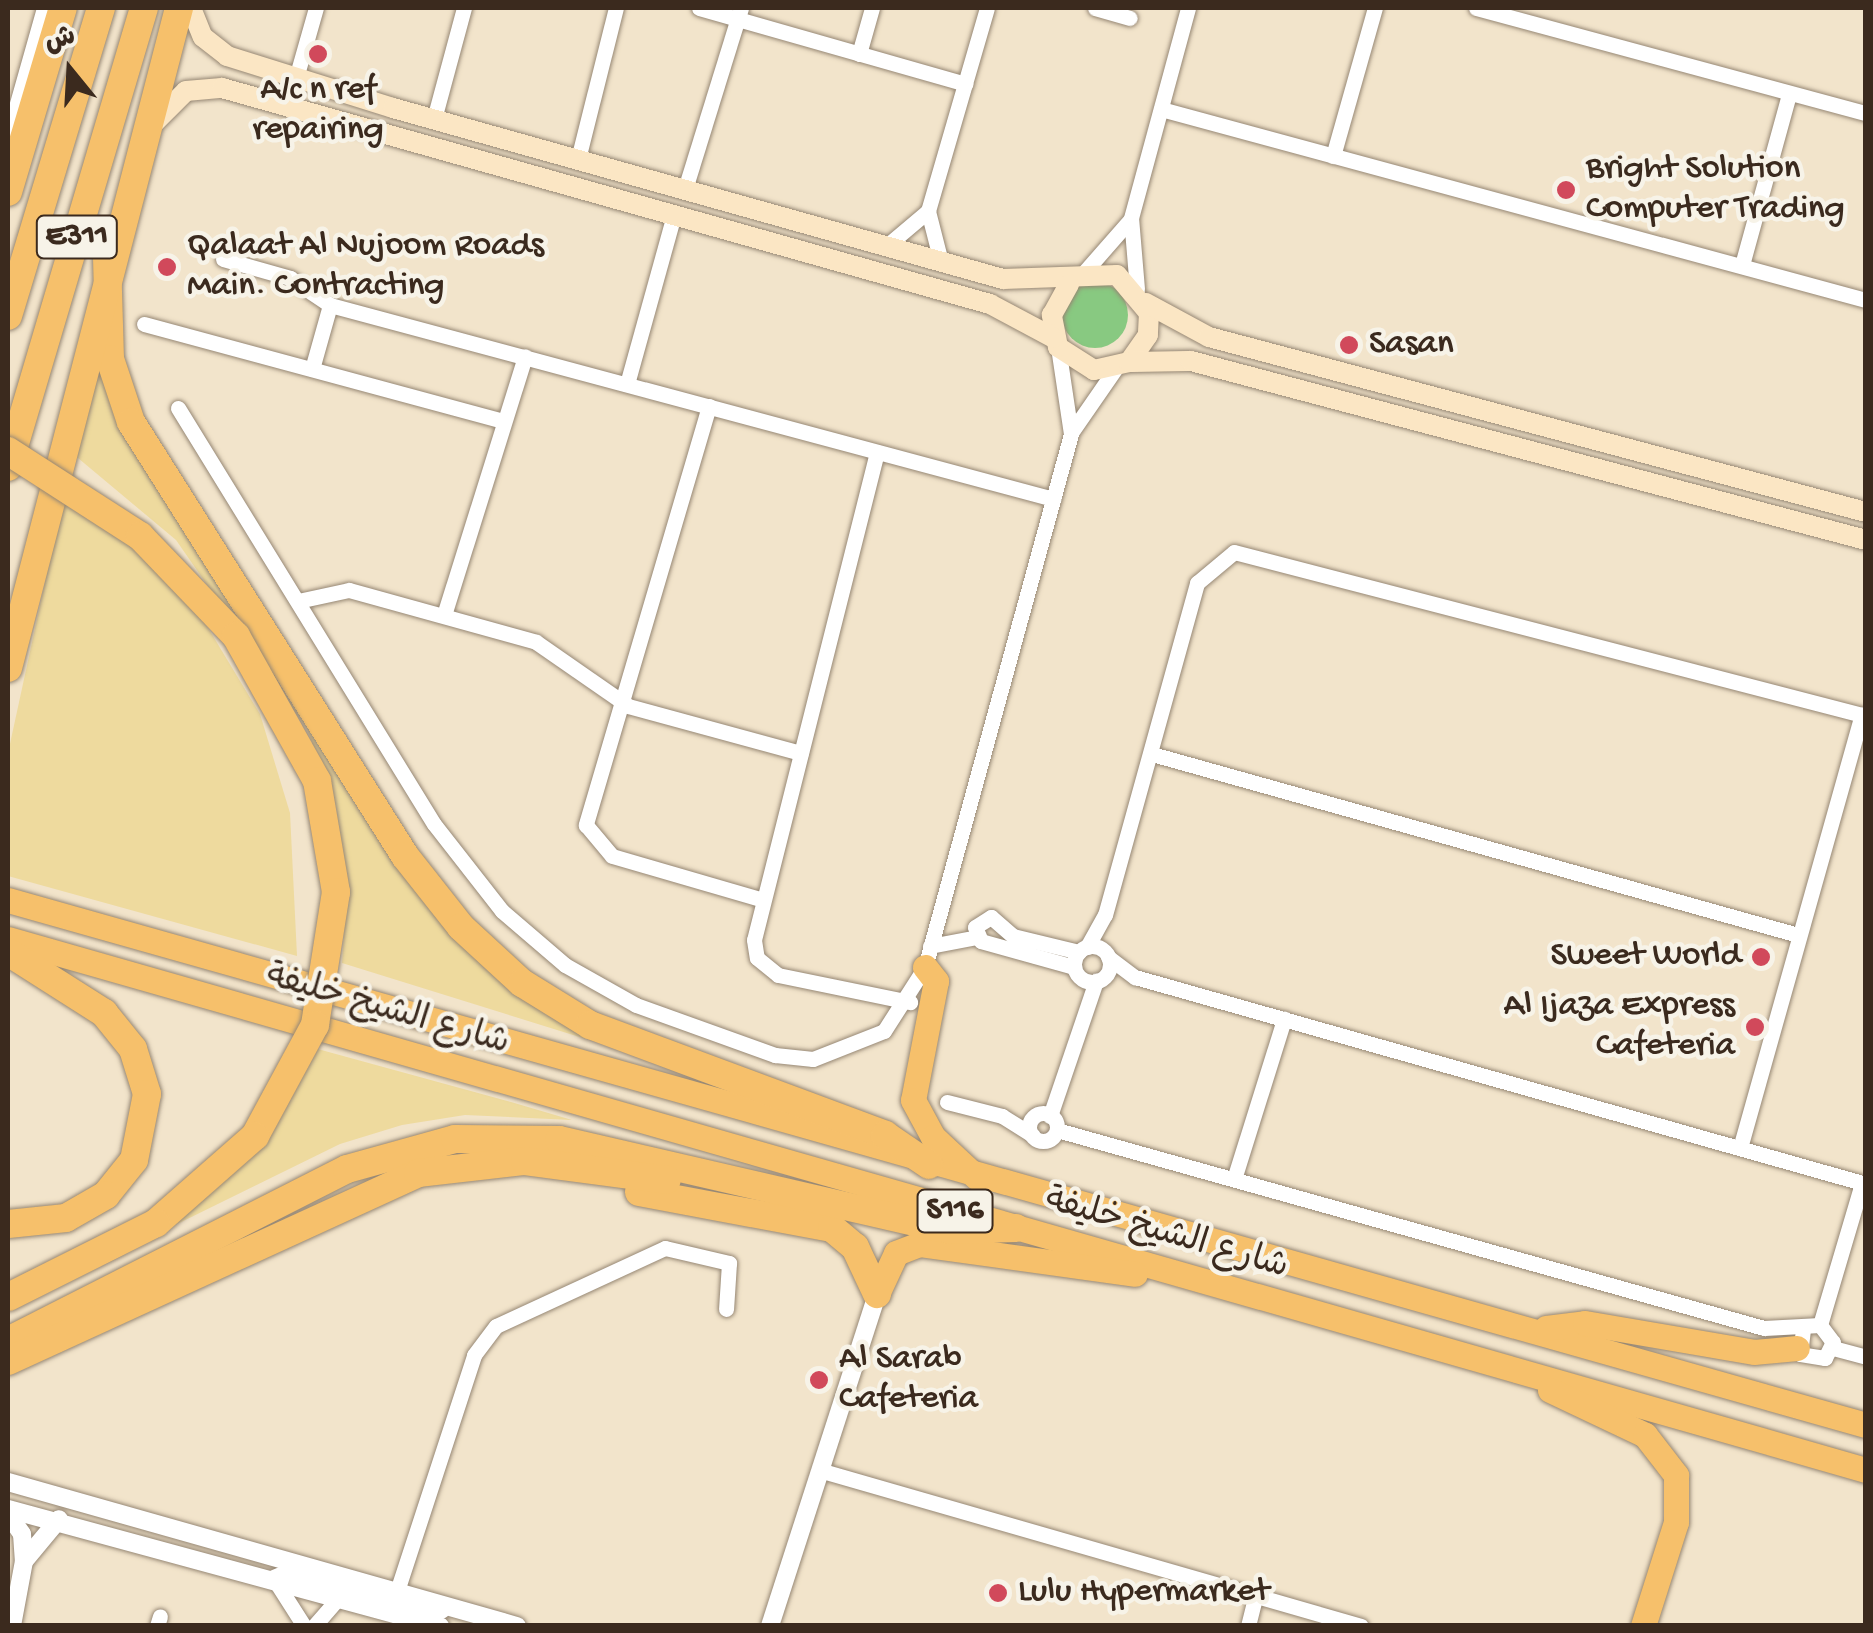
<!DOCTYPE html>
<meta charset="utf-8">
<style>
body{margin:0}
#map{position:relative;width:1873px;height:1633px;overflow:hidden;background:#f2e4cb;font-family:"Gochi Hand","Playpen Sans Arabic",sans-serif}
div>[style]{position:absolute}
.green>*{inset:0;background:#88c981}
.round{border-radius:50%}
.sand>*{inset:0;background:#eeda9e}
.roads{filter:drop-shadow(0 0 2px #968774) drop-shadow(0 0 2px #968774)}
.minor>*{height:15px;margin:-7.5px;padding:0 7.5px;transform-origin:7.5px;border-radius:7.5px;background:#fff}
.minor>.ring{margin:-7.5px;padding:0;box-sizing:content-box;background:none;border:15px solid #fff;border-radius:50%}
.tertiary>*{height:18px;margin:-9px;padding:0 9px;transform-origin:9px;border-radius:9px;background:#fff}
.secondary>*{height:20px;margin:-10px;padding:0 10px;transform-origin:10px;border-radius:10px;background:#fbe6c4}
.trunk>*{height:25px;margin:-12.5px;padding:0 12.5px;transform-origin:12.5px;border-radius:12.5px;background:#f6c06b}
.motorway>*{height:28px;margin:-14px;padding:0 14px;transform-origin:14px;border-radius:14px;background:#f6c06b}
.bridges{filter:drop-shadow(0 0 2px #968774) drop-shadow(0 0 2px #968774)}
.motorway-bridge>*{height:28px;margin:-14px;padding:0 14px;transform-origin:14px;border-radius:14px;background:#f6c06b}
.dots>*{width:28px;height:28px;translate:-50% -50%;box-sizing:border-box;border:5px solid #f7f3e8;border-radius:50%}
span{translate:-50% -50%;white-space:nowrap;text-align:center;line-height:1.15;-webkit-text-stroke:9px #f7f3e8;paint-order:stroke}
.shield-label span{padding:2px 8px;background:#f7f3e8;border:2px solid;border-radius:8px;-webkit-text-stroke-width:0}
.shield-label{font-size:32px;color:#3b2a1e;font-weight:700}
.poi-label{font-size:35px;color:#3b2a1e}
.left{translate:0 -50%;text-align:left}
.right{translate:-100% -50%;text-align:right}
.street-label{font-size:35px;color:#3b2a1e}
.frame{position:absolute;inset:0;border:10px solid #3b2a1e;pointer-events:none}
.north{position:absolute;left:20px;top:20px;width:100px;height:100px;-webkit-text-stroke:8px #f7f3e8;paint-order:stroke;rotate:342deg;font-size:28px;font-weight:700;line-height:40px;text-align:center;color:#3b2a1e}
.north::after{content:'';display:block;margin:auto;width:35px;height:45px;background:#3b2a1e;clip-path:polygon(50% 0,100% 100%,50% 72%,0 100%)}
</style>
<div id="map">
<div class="green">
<div class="round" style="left:1062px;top:282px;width:66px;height:66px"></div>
</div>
<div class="sand">
<div style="clip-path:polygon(95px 344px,388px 843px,561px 1019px,602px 1044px,342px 963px,347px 890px,336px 806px,307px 729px,176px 540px,72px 453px)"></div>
<div style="clip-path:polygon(64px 495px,139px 549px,196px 608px,260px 714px,290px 813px,297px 956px,8px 876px,8px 753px)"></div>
<div style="clip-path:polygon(314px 1048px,511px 1102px,572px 1120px,465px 1115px,402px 1125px,340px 1144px,169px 1228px)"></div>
</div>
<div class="roads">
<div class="minor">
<div style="left:699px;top:8px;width:277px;rotate:15.9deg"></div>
<div style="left:1095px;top:8px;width:36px;rotate:16deg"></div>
<div style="left:1476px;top:8px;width:404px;rotate:15.1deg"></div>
<div style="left:859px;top:54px;width:48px;rotate:-74.2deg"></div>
<div style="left:296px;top:78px;width:73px;rotate:-74.1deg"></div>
<div style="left:1161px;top:109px;width:730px;rotate:15.16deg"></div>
<div style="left:434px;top:119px;width:115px;rotate:-74.9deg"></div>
<div style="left:8px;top:135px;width:132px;rotate:-74.2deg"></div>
<div style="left:1333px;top:156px;width:154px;rotate:-74.2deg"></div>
<div style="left:578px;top:159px;width:156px;rotate:-75.9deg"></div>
<div style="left:685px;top:189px;width:189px;rotate:-72.8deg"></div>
<div style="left:890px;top:243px;width:50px;rotate:-40.1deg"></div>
<div style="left:940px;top:258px;width:49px;rotate:-104.3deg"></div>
<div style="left:928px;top:211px;width:211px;rotate:-73.8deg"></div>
<div style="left:223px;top:259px;width:70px;rotate:15.8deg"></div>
<div style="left:290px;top:278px;width:48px;rotate:34deg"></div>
<div style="left:330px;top:305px;width:749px;rotate:15.02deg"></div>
<div style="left:1742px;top:265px;width:177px;rotate:-74.6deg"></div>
<div style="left:1080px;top:277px;width:74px;rotate:-48.8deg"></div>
<div style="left:1137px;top:289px;width:71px;rotate:-94.8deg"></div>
<div style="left:1131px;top:218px;width:218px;rotate:-74.8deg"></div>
<div style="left:144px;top:324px;width:373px;rotate:15.1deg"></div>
<div style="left:312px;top:369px;width:66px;rotate:-74.3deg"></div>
<div style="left:627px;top:384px;width:175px;rotate:-74.5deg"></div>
<div style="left:709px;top:406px;width:437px;rotate:106.4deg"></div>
<div style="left:586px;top:825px;width:40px;rotate:50deg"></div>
<div style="left:612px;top:856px;width:157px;rotate:16.2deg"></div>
<div style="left:178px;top:408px;width:488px;rotate:58.4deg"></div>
<div style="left:434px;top:824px;width:110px;rotate:52deg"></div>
<div style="left:502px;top:911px;width:83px;rotate:40.6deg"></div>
<div style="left:565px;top:965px;width:81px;rotate:29.4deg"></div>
<div style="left:636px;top:1005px;width:148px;rotate:19.8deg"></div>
<div style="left:775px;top:1055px;width:38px;rotate:6deg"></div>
<div style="left:813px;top:1059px;width:76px;rotate:-21.5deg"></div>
<div style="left:884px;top:1031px;width:76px;rotate:-57.4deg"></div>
<div style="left:925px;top:967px;width:553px;rotate:-74.68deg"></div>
<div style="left:1071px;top:434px;width:88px;rotate:-98.5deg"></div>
<div style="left:1073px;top:430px;width:75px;rotate:-55.3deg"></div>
<div style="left:877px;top:452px;width:503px;rotate:104.15deg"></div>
<div style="left:754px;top:940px;width:18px;rotate:81deg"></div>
<div style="left:757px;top:958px;width:27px;rotate:39deg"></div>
<div style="left:778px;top:975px;width:135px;rotate:11.6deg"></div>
<div style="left:298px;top:601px;width:52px;rotate:-12.2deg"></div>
<div style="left:349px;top:590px;width:194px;rotate:15.5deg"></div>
<div style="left:536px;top:642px;width:112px;rotate:34.8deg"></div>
<div style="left:628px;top:706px;width:179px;rotate:15.2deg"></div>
<div style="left:444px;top:615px;width:271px;rotate:-72.6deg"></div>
<div style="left:1152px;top:754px;width:671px;rotate:15.65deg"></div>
<div style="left:930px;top:946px;width:48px;rotate:-10.8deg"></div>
<div class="ring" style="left:1074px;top:946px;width:21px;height:21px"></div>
<div style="left:1087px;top:947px;width:37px;rotate:-61deg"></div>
<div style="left:1105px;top:915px;width:345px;rotate:-74.5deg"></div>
<div style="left:1197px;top:583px;width:48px;rotate:-40deg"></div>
<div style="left:1234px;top:552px;width:653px;rotate:14.55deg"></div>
<div style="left:1108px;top:957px;width:34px;rotate:37deg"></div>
<div style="left:1135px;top:977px;width:760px;rotate:15.81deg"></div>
<div style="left:1074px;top:967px;width:97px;rotate:-164.4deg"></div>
<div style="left:981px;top:941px;width:15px;rotate:-113deg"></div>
<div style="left:975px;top:927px;width:19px;rotate:-32deg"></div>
<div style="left:991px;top:917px;width:29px;rotate:41deg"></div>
<div style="left:1013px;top:936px;width:68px;rotate:13.6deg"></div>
<div style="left:947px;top:1102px;width:57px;rotate:14.3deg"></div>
<div style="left:1002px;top:1116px;width:36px;rotate:32deg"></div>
<div class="ring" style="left:1029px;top:1113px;width:13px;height:13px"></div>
<div style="left:1050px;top:1116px;width:143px;rotate:-71.2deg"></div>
<div style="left:1057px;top:1130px;width:734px;rotate:15.65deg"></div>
<div style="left:1764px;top:1328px;width:56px;rotate:-3.1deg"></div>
<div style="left:1820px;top:1325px;width:21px;rotate:53deg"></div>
<div style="left:1833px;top:1342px;width:18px;rotate:117deg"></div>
<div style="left:1825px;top:1358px;width:25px;rotate:-171deg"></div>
<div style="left:1800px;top:1354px;width:25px;rotate:-83deg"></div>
<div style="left:1740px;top:1148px;width:450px;rotate:-74.3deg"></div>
<div style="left:1234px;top:1179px;width:168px;rotate:-72.6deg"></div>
<div style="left:1820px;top:1325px;width:148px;rotate:-73.5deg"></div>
<div style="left:1833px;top:1348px;width:34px;rotate:15deg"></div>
<div style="left:819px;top:1470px;width:564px;rotate:16.06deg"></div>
<div style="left:274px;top:1579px;width:56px;rotate:57.4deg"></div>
<div style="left:399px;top:1585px;width:242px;rotate:-71.9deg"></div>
<div style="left:474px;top:1355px;width:36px;rotate:-53deg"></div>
<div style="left:496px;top:1326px;width:186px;rotate:-24.8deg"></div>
<div style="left:665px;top:1248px;width:66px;rotate:13.2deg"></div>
<div style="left:729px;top:1263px;width:46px;rotate:93.7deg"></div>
<div style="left:157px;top:1626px;width:10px;rotate:-73deg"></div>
<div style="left:314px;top:1626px;width:38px;rotate:-49deg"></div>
<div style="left:1248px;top:1626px;width:32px;rotate:-76deg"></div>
</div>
<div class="tertiary">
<div style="left:8px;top:1482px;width:529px;rotate:15.8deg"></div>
<div style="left:8px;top:1509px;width:448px;rotate:15.2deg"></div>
<div style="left:8px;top:1514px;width:24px;rotate:55deg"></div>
<div style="left:22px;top:1534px;width:27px;rotate:86deg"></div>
<div style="left:24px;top:1561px;width:66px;rotate:100.5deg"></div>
<div style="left:25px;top:1560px;width:53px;rotate:-50.3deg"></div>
<div style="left:274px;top:1579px;width:21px;rotate:-23deg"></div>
<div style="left:293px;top:1571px;width:153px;rotate:14.8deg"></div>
<div style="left:770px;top:1626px;width:349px;rotate:-72.1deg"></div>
</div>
<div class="secondary">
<div style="left:191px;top:8px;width:31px;rotate:68deg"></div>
<div style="left:203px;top:37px;width:31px;rotate:38deg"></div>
<div style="left:227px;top:56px;width:174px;rotate:17.4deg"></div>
<div style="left:393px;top:108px;width:634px;rotate:15.66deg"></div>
<div style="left:1003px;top:279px;width:114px;rotate:-2deg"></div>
<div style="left:1117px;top:275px;width:50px;rotate:49.9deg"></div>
<div style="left:1149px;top:313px;width:22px;rotate:93deg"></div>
<div style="left:1148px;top:335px;width:33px;rotate:125deg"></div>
<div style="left:1129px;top:362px;width:36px;rotate:167deg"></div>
<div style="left:1094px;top:370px;width:43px;rotate:-147.4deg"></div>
<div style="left:1058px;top:347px;width:33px;rotate:-101deg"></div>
<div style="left:1052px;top:315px;width:35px;rotate:-61deg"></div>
<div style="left:154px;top:123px;width:45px;rotate:-45deg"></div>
<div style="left:186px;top:91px;width:36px;rotate:-5deg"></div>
<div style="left:222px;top:88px;width:798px;rotate:15.71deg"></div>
<div style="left:990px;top:304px;width:72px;rotate:28deg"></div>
<div style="left:1146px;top:303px;width:72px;rotate:28.4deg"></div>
<div style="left:1209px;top:337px;width:680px;rotate:14.92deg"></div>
<div style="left:1129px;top:362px;width:62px;rotate:-0.9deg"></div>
<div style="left:1191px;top:361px;width:698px;rotate:14.85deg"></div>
</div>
<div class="trunk">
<div style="left:8px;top:900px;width:1931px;rotate:15.78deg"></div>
<div style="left:8px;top:939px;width:1932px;rotate:15.95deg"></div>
<div style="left:925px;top:967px;width:18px;rotate:52deg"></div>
<div style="left:936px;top:981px;width:121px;rotate:100.9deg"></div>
<div style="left:913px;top:1100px;width:42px;rotate:61.6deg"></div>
<div style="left:933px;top:1137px;width:59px;rotate:42.9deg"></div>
<div style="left:877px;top:1294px;width:45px;rotate:-65.1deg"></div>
<div style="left:896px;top:1253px;width:26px;rotate:-21deg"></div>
<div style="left:920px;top:1244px;width:217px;rotate:7.9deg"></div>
<div style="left:1546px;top:1328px;width:39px;rotate:-7deg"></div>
<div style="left:1585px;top:1323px;width:171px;rotate:9.7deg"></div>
<div style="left:1754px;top:1352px;width:43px;rotate:-5.3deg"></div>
<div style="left:1550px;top:1390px;width:105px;rotate:25.3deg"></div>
<div style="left:1645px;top:1435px;width:51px;rotate:52.2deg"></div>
<div style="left:1676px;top:1475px;width:47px;rotate:90deg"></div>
<div style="left:1676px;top:1522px;width:109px;rotate:107.6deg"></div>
</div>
<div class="motorway">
<div style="left:8px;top:192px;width:192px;rotate:-73.4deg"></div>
<div style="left:107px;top:258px;width:101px;rotate:88.3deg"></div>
<div style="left:110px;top:359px;width:66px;rotate:71.6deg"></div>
<div style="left:131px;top:422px;width:513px;rotate:57.73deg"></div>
<div style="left:405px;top:856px;width:90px;rotate:51.7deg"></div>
<div style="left:461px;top:927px;width:83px;rotate:42.6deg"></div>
<div style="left:522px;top:983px;width:80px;rotate:31.7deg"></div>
<div style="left:590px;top:1025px;width:315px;rotate:20.4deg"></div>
<div style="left:885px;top:1135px;width:53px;rotate:34.3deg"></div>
<div style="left:8px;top:316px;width:322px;rotate:-73.2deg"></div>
<div style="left:8px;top:467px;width:479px;rotate:-73.5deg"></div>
<div style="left:8px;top:668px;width:682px;rotate:-75.47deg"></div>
<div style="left:8px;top:952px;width:114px;rotate:32.4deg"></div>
<div style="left:104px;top:1013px;width:46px;rotate:51.1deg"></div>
<div style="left:133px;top:1049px;width:47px;rotate:72.7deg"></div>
<div style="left:147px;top:1094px;width:67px;rotate:101.1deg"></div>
<div style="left:134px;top:1160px;width:45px;rotate:128.7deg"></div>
<div style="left:106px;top:1195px;width:46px;rotate:150.1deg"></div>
<div style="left:66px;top:1218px;width:58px;rotate:174.1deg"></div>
<div style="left:639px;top:1192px;width:196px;rotate:10.6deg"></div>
<div style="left:832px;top:1228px;width:30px;rotate:40deg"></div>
<div style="left:855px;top:1247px;width:52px;rotate:64.9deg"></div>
<div style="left:8px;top:1341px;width:380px;rotate:-26.9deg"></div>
<div style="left:347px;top:1169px;width:112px;rotate:-15.5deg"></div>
<div style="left:455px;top:1139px;width:104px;rotate:0.6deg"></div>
<div style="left:559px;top:1140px;width:400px;rotate:13deg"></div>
<div style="left:949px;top:1230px;width:67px;rotate:-1.7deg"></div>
<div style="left:8px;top:1361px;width:451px;rotate:-24.6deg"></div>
<div style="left:418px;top:1173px;width:108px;rotate:-6.4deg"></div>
<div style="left:525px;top:1161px;width:143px;rotate:7.6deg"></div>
</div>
</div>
<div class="bridges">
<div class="motorway-bridge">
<div style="left:8px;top:451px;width:157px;rotate:32.8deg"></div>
<div style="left:140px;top:536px;width:139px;rotate:46.2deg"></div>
<div style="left:236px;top:636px;width:166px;rotate:60.8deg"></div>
<div style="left:317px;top:781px;width:113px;rotate:80.3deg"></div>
<div style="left:336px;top:892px;width:135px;rotate:99deg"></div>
<div style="left:315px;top:1025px;width:126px;rotate:118.4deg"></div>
<div style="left:255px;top:1136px;width:132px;rotate:138.7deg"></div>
<div style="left:156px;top:1223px;width:165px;rotate:153.4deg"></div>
</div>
</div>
<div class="dots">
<div style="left:318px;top:54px;background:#d1495b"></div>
<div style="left:1566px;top:190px;background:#d1495b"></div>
<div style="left:167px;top:267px;background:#d1495b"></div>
<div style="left:1349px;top:345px;background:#d1495b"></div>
<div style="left:1761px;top:957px;background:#d1495b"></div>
<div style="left:1755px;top:1027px;background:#d1495b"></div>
<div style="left:819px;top:1380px;background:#d1495b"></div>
<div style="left:998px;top:1593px;background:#d1495b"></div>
</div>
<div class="shield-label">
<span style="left:77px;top:237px">E311</span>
<span style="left:955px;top:1211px">S116</span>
</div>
<div class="poi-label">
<span style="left:318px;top:111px">A/c n ref<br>repairing</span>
<span class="left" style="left:1586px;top:190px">Bright Solution<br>Computer Trading</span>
<span class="left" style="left:187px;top:267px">Qalaat Al Nujoom Roads<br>Main. Contracting</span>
<span class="left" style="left:1369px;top:345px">Sasan</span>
<span class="right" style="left:1741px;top:957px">Sweet World</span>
<span class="right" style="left:1735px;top:1027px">Al Ijaza Express<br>Cafeteria</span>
<span class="left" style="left:839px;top:1380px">Al Sarab<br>Cafeteria</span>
<span class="left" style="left:1018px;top:1593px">Lulu Hypermarket</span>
</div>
<div class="street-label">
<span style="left:387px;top:1012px;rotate:16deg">شارع الشيخ خليفة</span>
<span style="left:1166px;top:1236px;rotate:16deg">شارع الشيخ خليفة</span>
</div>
<div class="frame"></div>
<div class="north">ش</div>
</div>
